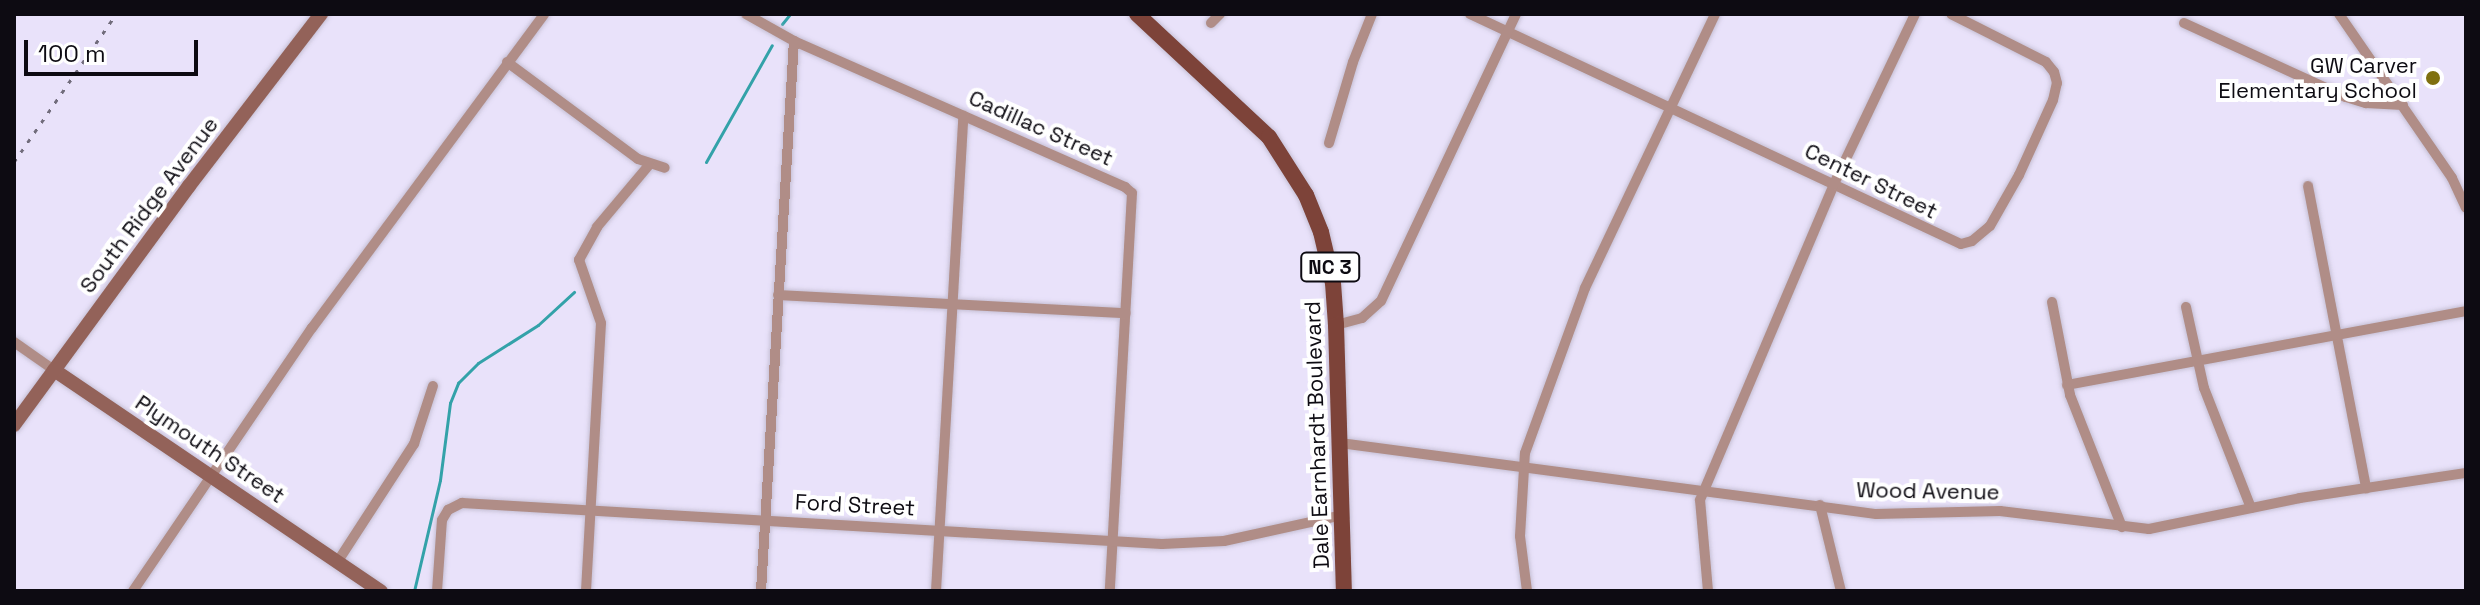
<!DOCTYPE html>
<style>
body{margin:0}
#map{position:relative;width:2480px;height:605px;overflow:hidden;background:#e9e2fa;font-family:"Space Grotesk",sans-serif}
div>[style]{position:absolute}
.stream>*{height:3px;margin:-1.5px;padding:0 1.5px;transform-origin:1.5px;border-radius:1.5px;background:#33a2a9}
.roads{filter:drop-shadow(0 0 2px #c6c0d5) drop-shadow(0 0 2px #c6c0d5)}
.street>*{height:10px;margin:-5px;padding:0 5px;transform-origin:5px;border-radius:5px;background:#b08d87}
.secondary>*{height:14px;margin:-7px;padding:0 7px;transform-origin:7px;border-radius:7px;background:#936259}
.primary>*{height:16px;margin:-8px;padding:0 8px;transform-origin:8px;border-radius:8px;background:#7d4339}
.rail>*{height:3px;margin-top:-1.5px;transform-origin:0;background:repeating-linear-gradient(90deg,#716c7b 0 4px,transparent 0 12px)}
.dots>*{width:22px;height:22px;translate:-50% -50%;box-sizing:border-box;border:4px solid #fff;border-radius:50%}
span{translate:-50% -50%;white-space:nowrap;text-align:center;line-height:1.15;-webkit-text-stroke:8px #fff;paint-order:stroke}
.shield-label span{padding:2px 6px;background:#fff;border:2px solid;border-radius:6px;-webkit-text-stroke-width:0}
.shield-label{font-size:20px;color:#0d0b12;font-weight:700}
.poi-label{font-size:22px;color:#0d0b12}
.right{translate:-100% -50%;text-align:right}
.street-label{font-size:22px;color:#0d0b12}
.frame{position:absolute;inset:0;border:16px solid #0d0b12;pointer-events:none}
.scale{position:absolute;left:24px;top:40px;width:174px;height:36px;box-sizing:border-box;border:4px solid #0d0b12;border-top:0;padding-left:10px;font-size:24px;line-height:28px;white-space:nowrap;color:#0d0b12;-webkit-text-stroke:6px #fff;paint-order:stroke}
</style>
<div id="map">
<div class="stream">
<div style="left:782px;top:24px;width:13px;rotate:-51deg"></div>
<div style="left:706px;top:162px;width:134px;rotate:-60.6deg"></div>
<div style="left:414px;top:591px;width:114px;rotate:-76.8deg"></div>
<div style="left:440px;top:480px;width:78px;rotate:-82.6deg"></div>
<div style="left:450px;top:403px;width:22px;rotate:-68deg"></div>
<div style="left:458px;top:383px;width:28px;rotate:-45deg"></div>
<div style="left:478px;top:363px;width:71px;rotate:-32.3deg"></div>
<div style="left:538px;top:325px;width:49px;rotate:-42.5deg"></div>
</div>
<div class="roads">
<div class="street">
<div style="left:746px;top:14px;width:55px;rotate:29.4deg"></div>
<div style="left:794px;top:41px;width:362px;rotate:23.8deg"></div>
<div style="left:1125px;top:187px;width:9px;rotate:41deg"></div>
<div style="left:1132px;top:193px;width:399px;rotate:93.2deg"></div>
<div style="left:1470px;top:14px;width:542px;rotate:25.1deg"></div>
<div style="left:1961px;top:244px;width:11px;rotate:-15deg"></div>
<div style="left:1972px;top:241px;width:23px;rotate:-40deg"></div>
<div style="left:1990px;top:226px;width:59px;rotate:-60.4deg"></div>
<div style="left:2019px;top:175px;width:82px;rotate:-65.6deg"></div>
<div style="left:2053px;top:100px;width:17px;rotate:-77deg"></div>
<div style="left:2057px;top:83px;width:11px;rotate:-105deg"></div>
<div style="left:2054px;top:72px;width:13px;rotate:-129deg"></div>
<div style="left:2046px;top:62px;width:106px;rotate:-153.2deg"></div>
<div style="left:2339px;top:14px;width:199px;rotate:55.4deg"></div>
<div style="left:2452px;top:178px;width:33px;rotate:65deg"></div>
<div style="left:1211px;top:23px;width:13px;rotate:-45deg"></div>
<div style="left:2184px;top:23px;width:178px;rotate:24.6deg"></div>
<div style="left:2346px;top:97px;width:21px;rotate:17deg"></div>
<div style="left:2366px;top:103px;width:37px;rotate:3deg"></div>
<div style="left:507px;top:62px;width:163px;rotate:36.5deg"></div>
<div style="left:638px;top:159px;width:28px;rotate:18deg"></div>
<div style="left:1329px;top:143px;width:84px;rotate:-73.5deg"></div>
<div style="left:1353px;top:62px;width:52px;rotate:-68.4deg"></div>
<div style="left:2308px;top:186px;width:308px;rotate:79.1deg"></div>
<div style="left:778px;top:295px;width:348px;rotate:3deg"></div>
<div style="left:2052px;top:302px;width:95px;rotate:79deg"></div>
<div style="left:2070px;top:395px;width:142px;rotate:68.5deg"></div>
<div style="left:2186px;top:307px;width:83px;rotate:77.5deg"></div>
<div style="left:2204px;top:388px;width:129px;rotate:68.6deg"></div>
<div style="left:1336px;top:325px;width:27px;rotate:-15deg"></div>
<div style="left:1362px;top:318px;width:25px;rotate:-42deg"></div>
<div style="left:1381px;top:301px;width:317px;rotate:-64.8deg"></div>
<div style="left:14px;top:342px;width:49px;rotate:35deg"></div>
<div style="left:2067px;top:385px;width:406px;rotate:-10.5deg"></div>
<div style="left:1340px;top:443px;width:541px;rotate:7.55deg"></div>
<div style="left:1876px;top:514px;width:124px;rotate:-1.4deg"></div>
<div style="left:2000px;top:511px;width:150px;rotate:6.9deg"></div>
<div style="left:2149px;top:529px;width:154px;rotate:-11.6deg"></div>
<div style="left:2300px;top:498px;width:168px;rotate:-8.6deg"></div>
<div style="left:1820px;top:505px;width:89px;rotate:76.3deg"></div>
<div style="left:338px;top:561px;width:140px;rotate:-57deg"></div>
<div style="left:414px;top:444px;width:61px;rotate:-71.9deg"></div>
<div style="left:133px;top:591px;width:318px;rotate:-55.8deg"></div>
<div style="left:312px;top:328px;width:390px;rotate:-53.5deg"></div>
<div style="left:437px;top:591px;width:71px;rotate:-86deg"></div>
<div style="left:442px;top:520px;width:12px;rotate:-59deg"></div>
<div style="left:448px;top:510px;width:16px;rotate:-27deg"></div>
<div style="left:462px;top:503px;width:701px;rotate:3.35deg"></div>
<div style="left:1162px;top:544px;width:62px;rotate:-2.8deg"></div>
<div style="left:1224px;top:541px;width:121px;rotate:-12.4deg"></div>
<div style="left:586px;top:591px;width:268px;rotate:-86.8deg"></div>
<div style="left:601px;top:323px;width:67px;rotate:-109.2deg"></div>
<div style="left:579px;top:260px;width:38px;rotate:-61deg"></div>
<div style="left:597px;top:227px;width:81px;rotate:-50deg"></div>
<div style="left:761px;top:591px;width:551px;rotate:-86.57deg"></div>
<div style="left:936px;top:591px;width:476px;rotate:-86.7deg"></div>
<div style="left:1527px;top:591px;width:55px;rotate:-97.3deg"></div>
<div style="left:1520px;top:536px;width:83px;rotate:-86.6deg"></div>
<div style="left:1525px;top:453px;width:176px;rotate:-70deg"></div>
<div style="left:1585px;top:288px;width:303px;rotate:-64.6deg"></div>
<div style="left:1708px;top:591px;width:91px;rotate:-95deg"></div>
<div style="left:1700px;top:500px;width:341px;rotate:-67deg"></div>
<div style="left:1833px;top:186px;width:191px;rotate:-64.5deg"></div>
</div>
<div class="secondary">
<div style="left:54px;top:370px;width:395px;rotate:34.1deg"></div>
<div style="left:14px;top:425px;width:296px;rotate:-53.8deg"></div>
<div style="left:189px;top:186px;width:217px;rotate:-52.5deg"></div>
</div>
<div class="primary">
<div style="left:1137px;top:14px;width:180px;rotate:43deg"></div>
<div style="left:1269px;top:137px;width:69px;rotate:57.5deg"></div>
<div style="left:1306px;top:195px;width:40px;rotate:68deg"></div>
<div style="left:1321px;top:232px;width:52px;rotate:76.8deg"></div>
<div style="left:1333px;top:283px;width:42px;rotate:85.9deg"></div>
<div style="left:1336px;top:325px;width:266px;rotate:88.3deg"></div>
</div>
</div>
<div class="rail">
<div style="left:14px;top:162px;width:180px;rotate:-55.4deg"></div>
</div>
<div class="dots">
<div style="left:2433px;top:78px;background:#7f700f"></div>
</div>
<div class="shield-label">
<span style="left:1330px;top:267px">NC 3</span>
</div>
<div class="poi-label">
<span class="right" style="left:2417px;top:78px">GW Carver<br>Elementary School</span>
</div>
<div class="street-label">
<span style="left:1041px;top:128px;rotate:24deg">Cadillac Street</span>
<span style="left:1871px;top:181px;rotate:26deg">Center Street</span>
<span style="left:149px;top:205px;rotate:-53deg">South Ridge Avenue</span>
<span style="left:1317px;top:435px;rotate:-92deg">Dale Earnhardt Boulevard</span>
<span style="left:210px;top:449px;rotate:34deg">Plymouth Street</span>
<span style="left:1928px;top:491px;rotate:1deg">Wood Avenue</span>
<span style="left:855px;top:505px;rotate:3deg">Ford Street</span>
</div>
<div class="frame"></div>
<div class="scale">100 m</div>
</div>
